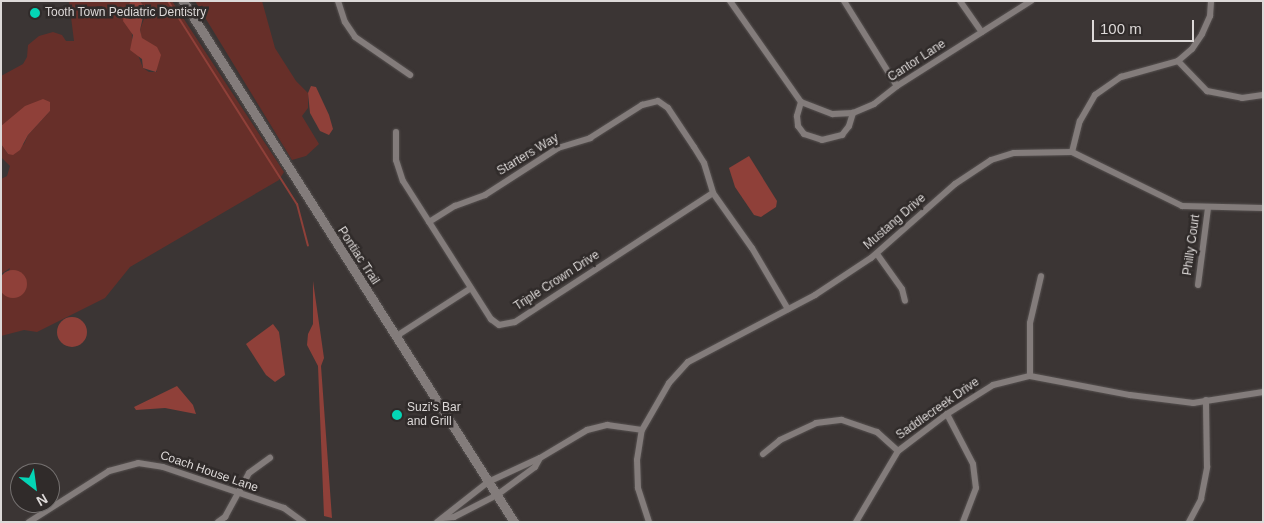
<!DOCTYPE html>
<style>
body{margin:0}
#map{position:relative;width:1264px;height:523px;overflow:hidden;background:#3b3534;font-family:Arial,sans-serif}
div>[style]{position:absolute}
.green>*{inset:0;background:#672f29}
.water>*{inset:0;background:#8f4039}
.round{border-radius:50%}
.stream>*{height:2px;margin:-1px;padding:0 1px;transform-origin:1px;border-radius:1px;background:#8f4039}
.roads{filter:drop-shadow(0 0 1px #565150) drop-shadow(0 0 1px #565150)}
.street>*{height:6px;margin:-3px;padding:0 3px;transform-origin:3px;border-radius:3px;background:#837c7b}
.secondary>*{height:9px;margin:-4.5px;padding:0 4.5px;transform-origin:4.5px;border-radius:4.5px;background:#837c7b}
.dots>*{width:14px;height:14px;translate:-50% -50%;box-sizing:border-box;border:2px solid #302b2a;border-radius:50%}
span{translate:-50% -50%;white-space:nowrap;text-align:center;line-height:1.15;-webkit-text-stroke:5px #302b2a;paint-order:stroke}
.poi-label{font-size:12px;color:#ddd9d8}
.left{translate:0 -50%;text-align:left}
.street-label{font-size:12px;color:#ddd9d8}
.frame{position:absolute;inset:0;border:2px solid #ddd9d8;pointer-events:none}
.north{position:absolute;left:10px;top:463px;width:50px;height:50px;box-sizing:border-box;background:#302b2a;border:1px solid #757170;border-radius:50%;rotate:150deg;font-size:14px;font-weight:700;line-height:20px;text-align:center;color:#ddd9d8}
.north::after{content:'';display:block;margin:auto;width:18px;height:22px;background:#04d5b6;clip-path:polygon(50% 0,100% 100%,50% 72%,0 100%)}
.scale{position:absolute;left:1092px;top:20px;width:102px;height:22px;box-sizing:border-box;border:2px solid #ddd9d8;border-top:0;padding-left:6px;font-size:15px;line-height:18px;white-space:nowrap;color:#ddd9d8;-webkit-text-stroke:4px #302b2a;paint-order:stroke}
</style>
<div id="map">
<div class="green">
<div style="clip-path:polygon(69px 1px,131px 1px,132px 39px,143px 68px,149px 72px,157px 72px,149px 43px,142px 39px,140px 30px,145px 16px,145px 8px,140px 1px,172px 1px,284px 172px,279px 180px,130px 267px,105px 298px,37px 332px,24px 330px,1px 336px,1px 293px,10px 268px,1px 274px,1px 179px,7px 176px,10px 166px,1px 157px,1px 144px,8px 154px,24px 144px,28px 135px,50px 111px,13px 118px,1px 126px,1px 76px,23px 64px,27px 57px,28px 45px,39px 36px,53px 32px,62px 35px,66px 41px,74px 41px)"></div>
<div style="clip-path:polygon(195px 1px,262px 1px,275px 48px,296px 81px,308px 93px,308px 108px,302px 116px,319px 144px,306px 156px,292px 160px)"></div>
</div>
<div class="water">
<div style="clip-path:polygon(140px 1px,145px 8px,140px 30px,142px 38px,157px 47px,161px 55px,156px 72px,143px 68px,142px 59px,130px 50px,133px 35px,123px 21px,125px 11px,131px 1px)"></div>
<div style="clip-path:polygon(311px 86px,316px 87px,329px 115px,333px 129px,329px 135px,320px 131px,310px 113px,308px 93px)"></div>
<div style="clip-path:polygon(43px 99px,50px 102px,50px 111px,28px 135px,20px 150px,13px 155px,8px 154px,1px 144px,1px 126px,25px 106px)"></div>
<div style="clip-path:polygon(749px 156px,777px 201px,776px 207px,761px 217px,754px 215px,735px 187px,729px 168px)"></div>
<div class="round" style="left:-1px;top:270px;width:28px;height:28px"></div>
<div style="clip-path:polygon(313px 281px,324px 358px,321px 366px,332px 518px,324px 516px,318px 366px,307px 345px,308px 334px,313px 324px)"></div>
<div class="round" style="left:57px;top:317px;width:30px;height:30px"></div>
<div style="clip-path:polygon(273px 324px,279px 332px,285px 375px,275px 382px,266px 375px,246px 344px)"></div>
<div style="clip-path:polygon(177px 386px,193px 405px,196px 414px,165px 408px,136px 410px,134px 407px)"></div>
</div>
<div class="stream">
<div style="left:168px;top:1px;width:241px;rotate:57.6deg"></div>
<div style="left:297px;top:204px;width:43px;rotate:75.3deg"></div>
</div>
<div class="roads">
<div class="street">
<div style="left:338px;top:1px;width:22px;rotate:72deg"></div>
<div style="left:345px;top:22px;width:18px;rotate:56deg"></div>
<div style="left:355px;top:37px;width:67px;rotate:34.6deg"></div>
<div style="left:730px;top:1px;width:123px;rotate:54.9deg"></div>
<div style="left:801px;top:102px;width:34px;rotate:21deg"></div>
<div style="left:833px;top:114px;width:20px;rotate:-3deg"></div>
<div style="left:853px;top:113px;width:23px;rotate:-23deg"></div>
<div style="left:874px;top:104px;width:29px;rotate:-38deg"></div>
<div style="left:897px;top:86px;width:159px;rotate:-32.4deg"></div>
<div style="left:844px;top:1px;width:100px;rotate:58.1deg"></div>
<div style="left:960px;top:1px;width:38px;rotate:55deg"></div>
<div style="left:1178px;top:61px;width:42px;rotate:46deg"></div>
<div style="left:1207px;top:91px;width:36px;rotate:11deg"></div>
<div style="left:1242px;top:98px;width:21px;rotate:-8deg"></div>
<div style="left:801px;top:102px;width:15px;rotate:106deg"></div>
<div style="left:797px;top:116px;width:10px;rotate:84deg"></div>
<div style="left:798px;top:126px;width:10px;rotate:53deg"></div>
<div style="left:804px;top:134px;width:19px;rotate:18deg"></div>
<div style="left:822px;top:140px;width:21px;rotate:-14deg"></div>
<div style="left:842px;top:135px;width:11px;rotate:-52deg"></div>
<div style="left:849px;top:126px;width:14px;rotate:-73deg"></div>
<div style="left:396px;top:132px;width:28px;rotate:90deg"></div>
<div style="left:396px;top:160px;width:22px;rotate:72deg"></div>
<div style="left:403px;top:181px;width:164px;rotate:57.5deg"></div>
<div style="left:491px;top:319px;width:10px;rotate:37deg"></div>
<div style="left:499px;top:325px;width:16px;rotate:-11deg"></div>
<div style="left:515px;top:322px;width:236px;rotate:-33.1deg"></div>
<div style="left:1072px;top:152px;width:32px;rotate:-76deg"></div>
<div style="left:1080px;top:121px;width:30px;rotate:-60deg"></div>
<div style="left:1095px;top:95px;width:32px;rotate:-35deg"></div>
<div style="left:1121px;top:77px;width:59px;rotate:-15.7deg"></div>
<div style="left:1178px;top:61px;width:18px;rotate:-41deg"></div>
<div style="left:1192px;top:49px;width:18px;rotate:-56deg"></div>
<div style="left:1202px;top:34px;width:20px;rotate:-66deg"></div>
<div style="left:1210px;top:16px;width:15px;rotate:-86deg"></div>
<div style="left:429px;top:222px;width:31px;rotate:-32deg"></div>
<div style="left:455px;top:206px;width:32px;rotate:-20deg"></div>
<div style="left:485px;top:195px;width:87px;rotate:-32.8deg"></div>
<div style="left:558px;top:148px;width:34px;rotate:-17deg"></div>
<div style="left:590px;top:138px;width:62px;rotate:-32.4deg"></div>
<div style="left:642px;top:105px;width:16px;rotate:-14deg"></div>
<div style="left:658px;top:101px;width:12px;rotate:35deg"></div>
<div style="left:668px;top:108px;width:47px;rotate:56.3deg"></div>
<div style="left:694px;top:147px;width:19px;rotate:58deg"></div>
<div style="left:704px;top:163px;width:31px;rotate:73deg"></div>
<div style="left:713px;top:193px;width:67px;rotate:54.7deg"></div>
<div style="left:752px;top:248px;width:71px;rotate:59.5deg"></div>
<div style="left:877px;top:254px;width:43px;rotate:54.5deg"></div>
<div style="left:902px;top:289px;width:12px;rotate:76deg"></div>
<div style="left:1198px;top:285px;width:78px;rotate:-82.6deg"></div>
<div style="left:395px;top:337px;width:90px;rotate:-32.8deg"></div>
<div style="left:1030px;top:376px;width:53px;rotate:-90deg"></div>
<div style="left:1030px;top:323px;width:48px;rotate:-76.8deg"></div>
<div style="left:947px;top:414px;width:56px;rotate:62.5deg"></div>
<div style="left:973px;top:464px;width:24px;rotate:83deg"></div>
<div style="left:976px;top:488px;width:36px;rotate:111deg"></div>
<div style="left:763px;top:454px;width:22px;rotate:-39deg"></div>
<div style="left:780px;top:440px;width:40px;rotate:-25deg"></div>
<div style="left:816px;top:423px;width:26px;rotate:-7deg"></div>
<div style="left:842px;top:420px;width:37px;rotate:19deg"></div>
<div style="left:877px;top:432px;width:28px;rotate:42deg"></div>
<div style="left:443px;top:518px;width:11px;rotate:-5deg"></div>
<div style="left:454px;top:517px;width:48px;rotate:-27.1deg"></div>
<div style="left:497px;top:495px;width:47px;rotate:-36.4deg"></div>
<div style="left:535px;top:467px;width:10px;rotate:-61deg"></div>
<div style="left:29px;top:522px;width:95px;rotate:-32.5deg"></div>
<div style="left:109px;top:471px;width:30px;rotate:-15deg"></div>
<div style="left:138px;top:463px;width:25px;rotate:9deg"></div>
<div style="left:163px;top:467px;width:128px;rotate:18.7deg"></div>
<div style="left:284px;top:508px;width:24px;rotate:36deg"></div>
<div style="left:218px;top:522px;width:9px;rotate:-36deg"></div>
<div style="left:225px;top:517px;width:50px;rotate:-61.4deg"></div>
<div style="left:249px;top:473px;width:26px;rotate:-36deg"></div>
<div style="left:437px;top:522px;width:65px;rotate:-38.1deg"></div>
<div style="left:488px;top:482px;width:57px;rotate:-24.8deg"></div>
<div style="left:540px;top:458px;width:55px;rotate:-30.8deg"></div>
<div style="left:587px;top:430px;width:21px;rotate:-14deg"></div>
<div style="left:607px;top:425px;width:35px;rotate:8deg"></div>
<div style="left:649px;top:522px;width:36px;rotate:-108deg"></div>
<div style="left:638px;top:488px;width:28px;rotate:-92deg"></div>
<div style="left:637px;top:460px;width:30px;rotate:-81deg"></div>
<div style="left:642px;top:430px;width:54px;rotate:-60.1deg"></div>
<div style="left:669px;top:383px;width:28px;rotate:-48deg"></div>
<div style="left:688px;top:362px;width:144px;rotate:-27.8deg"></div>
<div style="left:815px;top:295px;width:67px;rotate:-33.5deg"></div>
<div style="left:871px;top:258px;width:112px;rotate:-41.4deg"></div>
<div style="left:955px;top:184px;width:43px;rotate:-33.7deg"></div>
<div style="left:991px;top:160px;width:24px;rotate:-17deg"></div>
<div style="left:1014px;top:153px;width:58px;rotate:-1deg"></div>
<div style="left:1072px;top:152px;width:123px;rotate:26.1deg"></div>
<div style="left:1182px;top:206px;width:81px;rotate:1.4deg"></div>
<div style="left:856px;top:522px;width:82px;rotate:-59.4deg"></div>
<div style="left:898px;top:451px;width:61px;rotate:-37.1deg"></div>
<div style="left:947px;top:414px;width:54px;rotate:-32.2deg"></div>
<div style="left:993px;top:385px;width:38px;rotate:-14deg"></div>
<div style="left:1030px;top:376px;width:102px;rotate:10.8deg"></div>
<div style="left:1130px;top:395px;width:64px;rotate:7.2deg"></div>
<div style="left:1193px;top:403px;width:71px;rotate:-8.9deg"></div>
<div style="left:1189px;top:522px;width:26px;rotate:-62deg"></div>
<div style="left:1201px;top:499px;width:33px;rotate:-79deg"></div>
<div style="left:1207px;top:467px;width:67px;rotate:-90.9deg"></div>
</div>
<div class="secondary">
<div style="left:183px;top:1px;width:617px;rotate:57.57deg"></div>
</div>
</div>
<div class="dots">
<div style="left:35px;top:13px;background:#04d5b6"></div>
<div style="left:397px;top:415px;background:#04d5b6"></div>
</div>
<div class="poi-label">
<span class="left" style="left:45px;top:13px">Tooth Town Pediatric Dentistry</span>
<span class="left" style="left:407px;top:415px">Suzi's Bar<br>and Grill</span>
</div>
<div class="street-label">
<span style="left:917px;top:61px;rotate:-33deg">Cantor Lane</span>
<span style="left:528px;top:155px;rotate:-31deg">Starters Way</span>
<span style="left:895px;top:222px;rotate:-41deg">Mustang Drive</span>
<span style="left:1192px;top:245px;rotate:-82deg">Philly Court</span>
<span style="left:358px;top:256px;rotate:57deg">Pontiac Trail</span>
<span style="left:557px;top:281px;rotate:-33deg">Triple Crown Drive</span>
<span style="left:938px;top:409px;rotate:-35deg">Saddlecreek Drive</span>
<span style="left:209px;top:472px;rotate:19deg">Coach House Lane</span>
</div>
<div class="frame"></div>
<div class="north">N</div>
<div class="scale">100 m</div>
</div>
